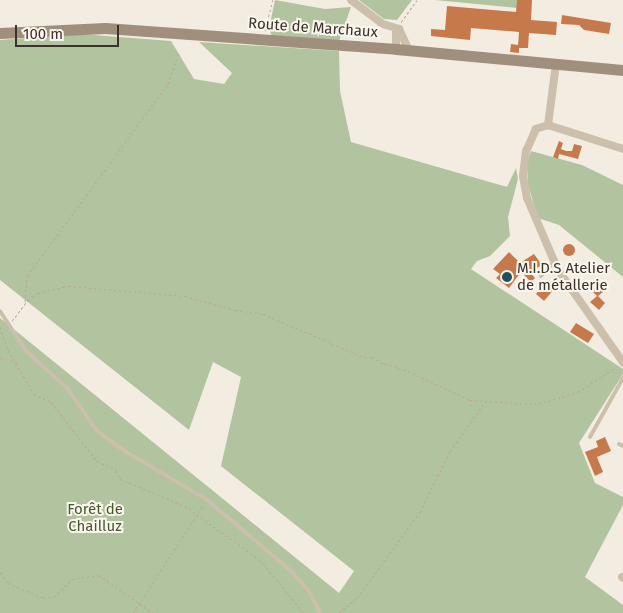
<!DOCTYPE html>
<meta charset="utf-8">
<style>
body{margin:0}
#map{position:relative;width:623px;height:613px;overflow:hidden;background:#f3ede1;font-family:"Fira Sans",sans-serif}
div>[style]{position:absolute}
.green>*{inset:0;background:#b2c3a0}
.building>*{inset:0;background:#c67a4c}
.round{border-radius:50%}
.path>*{height:1px;margin-top:-0.5px;transform-origin:0;background:repeating-linear-gradient(90deg,#b8a996 0 2.5px,transparent 0 5px)}
.lane>*{height:4px;margin:-2px;padding:0 2px;transform-origin:2px;border-radius:2px;background:#ccbfac}
.street>*{height:8px;margin:-4px;padding:0 4px;transform-origin:4px;border-radius:4px;background:#ccbfac}
.secondary>*{height:11px;margin:-5.5px;padding:0 5.5px;transform-origin:5.5px;border-radius:5.5px;background:#a08f7d}
.dots>*{width:14px;height:14px;translate:-50% -50%;box-sizing:border-box;border:2px solid #fbf6ed;border-radius:50%}
span{translate:-50% -50%;white-space:nowrap;text-align:center;line-height:1.15;-webkit-text-stroke:4px #fbf6ed;paint-order:stroke}
.street-label{font-size:15px;color:#3a322b}
.poi-label{font-size:15px;color:#3a322b}
.left{translate:0 -50%;text-align:left}
.park-label{font-size:15px;color:#43592e}
.scale{position:absolute;left:15px;top:25px;width:104px;height:22px;box-sizing:border-box;border:2px solid #3a322b;border-top:0;padding-left:6px;font-size:15px;line-height:18px;white-space:nowrap;color:#3a322b;-webkit-text-stroke:4px #fbf6ed;paint-order:stroke}
</style>
<div id="map">
<div class="green">
<div style="clip-path:polygon(275px 0,325px 9px,351px 7px,339px 41px,272px 36px,269px 29px)"></div>
<div style="clip-path:polygon(359px 0,412px 0,397px 20px,384px 19px)"></div>
<div style="clip-path:polygon(435px 0,517px 0,517px 8px)"></div>
<div style="clip-path:polygon(81px 34px,171px 41px,194px 79px,224px 84px,232px 73px,199px 42px,339px 51px,340px 91px,351px 142px,507px 187px,516px 168px,518px 179px,508px 217px,510px 236px,490px 256px,477px 261px,471px 269px,623px 369px,623px 374px,579px 443px,595px 483px,623px 497px,623px 505px,585px 577px,623px 605px,623px 613px,0 613px,0 318px,339px 593px,354px 571px,221px 466px,241px 377px,213px 362px,189px 430px,0 280px,0 40px)"></div>
<div style="clip-path:polygon(531px 151px,582px 165px,623px 185px,623px 277px,559px 225px,538px 218px,528px 185px,527px 163px)"></div>
</div>
<div class="building">
<div style="clip-path:polygon(517px 0,532px 0,531px 20px,557px 22px,556px 35px,529px 33px,528px 48px,519px 48px,519px 53px,510px 52px,511px 44px,518px 45px,519px 32px,471px 28px,470px 40px,431px 36px,431px 29px,445px 30px,447px 6px,516px 12px)"></div>
<div style="clip-path:polygon(562px 15px,611px 23px,609px 34px,584px 30px,579px 25px,561px 24px)"></div>
<div style="clip-path:polygon(559px 141px,563px 143px,561px 149px,566px 151px,572px 151px,574px 144px,582px 146px,578px 159px,559px 154px,558px 159px,553px 157px)"></div>
<div class="round" style="left:563px;top:244px;width:12px;height:12px"></div>
<div style="clip-path:polygon(509px 252px,520px 263px,534px 254px,542px 265px,530px 272px,535px 278px,531px 282px,521px 272px,509px 288px,496px 278px,500px 274px,493px 269px)"></div>
<div style="clip-path:polygon(545px 282px,555px 288px,544px 301px,536px 294px)"></div>
<div style="clip-path:polygon(598px 287px,603px 292px,598px 296px,605px 303px,599px 310px,590px 302px,597px 296px,593px 292px)"></div>
<div style="clip-path:polygon(576px 323px,594px 334px,588px 343px,570px 332px)"></div>
<div style="clip-path:polygon(605px 437px,611px 451px,597px 457px,603px 472px,595px 476px,585px 452px,598px 447px,596px 441px)"></div>
</div>
<div class="path">
<div style="left:401px;top:22px;width:27px;rotate:-54deg"></div>
<div style="left:265px;top:31px;width:32px;rotate:-76deg"></div>
<div style="left:25px;top:302px;width:26px;rotate:-86deg"></div>
<div style="left:27px;top:276px;width:238px;rotate:-53.7deg"></div>
<div style="left:168px;top:84px;width:32px;rotate:-70deg"></div>
<div style="left:12px;top:321px;width:26px;rotate:-53deg"></div>
<div style="left:28px;top:300px;width:12px;rotate:-35deg"></div>
<div style="left:38px;top:293px;width:32px;rotate:-13deg"></div>
<div style="left:69px;top:286px;width:116px;rotate:4.9deg"></div>
<div style="left:185px;top:296px;width:52px;rotate:15.6deg"></div>
<div style="left:235px;top:310px;width:28px;rotate:8deg"></div>
<div style="left:263px;top:314px;width:110px;rotate:23.1deg"></div>
<div style="left:364px;top:357px;width:8px"></div>
<div style="left:372px;top:357px;width:14px;rotate:30deg"></div>
<div style="left:384px;top:364px;width:25px;rotate:16deg"></div>
<div style="left:408px;top:371px;width:68px;rotate:25.1deg"></div>
<div style="left:470px;top:400px;width:64px;rotate:3.6deg"></div>
<div style="left:534px;top:404px;width:14px;rotate:-12deg"></div>
<div style="left:548px;top:401px;width:31px;rotate:-17deg"></div>
<div style="left:578px;top:392px;width:45px;rotate:-33.3deg"></div>
<div style="left:0;top:327px;width:24px;rotate:71deg"></div>
<div style="left:8px;top:350px;width:51px;rotate:59.4deg"></div>
<div style="left:34px;top:394px;width:19px;rotate:25deg"></div>
<div style="left:51px;top:402px;width:75px;rotate:52.1deg"></div>
<div style="left:97px;top:461px;width:21px;rotate:25deg"></div>
<div style="left:116px;top:470px;width:10px;rotate:66deg"></div>
<div style="left:120px;top:479px;width:70px;rotate:22.6deg"></div>
<div style="left:185px;top:506px;width:92px;rotate:35.8deg"></div>
<div style="left:260px;top:560px;width:69px;rotate:50.3deg"></div>
<div style="left:0;top:358px;width:13px;rotate:13deg"></div>
<div style="left:0;top:572px;width:14px;rotate:54deg"></div>
<div style="left:8px;top:583px;width:38px;rotate:23deg"></div>
<div style="left:43px;top:598px;width:11px;rotate:-5deg"></div>
<div style="left:54px;top:597px;width:25px;rotate:-45deg"></div>
<div style="left:72px;top:579px;width:27px;rotate:-8deg"></div>
<div style="left:99px;top:575px;width:66px;rotate:35.1deg"></div>
<div style="left:133px;top:613px;width:130px;rotate:-56.9deg"></div>
<div style="left:339px;top:613px;width:23px;rotate:-40deg"></div>
<div style="left:357px;top:598px;width:107px;rotate:-53.8deg"></div>
<div style="left:420px;top:512px;width:68px;rotate:-63.8deg"></div>
<div style="left:450px;top:451px;width:62px;rotate:-54.2deg"></div>
</div>
<div class="lane">
<div style="left:541px;top:276px;width:19px;rotate:-47deg"></div>
<div style="left:0;top:311px;width:48px;rotate:57deg"></div>
<div style="left:26px;top:351px;width:55px;rotate:42.1deg"></div>
<div style="left:67px;top:388px;width:52px;rotate:55.1deg"></div>
<div style="left:97px;top:431px;width:32px;rotate:36deg"></div>
<div style="left:123px;top:450px;width:96px;rotate:30.6deg"></div>
<div style="left:206px;top:499px;width:110px;rotate:40.2deg"></div>
<div style="left:290px;top:570px;width:28px;rotate:48deg"></div>
<div style="left:309px;top:591px;width:25px;rotate:63deg"></div>
<div style="left:590px;top:437px;width:68px;rotate:-60.8deg"></div>
<div style="left:619px;top:444px;width:4px;rotate:27deg"></div>
</div>
<div class="street">
<div style="left:351px;top:0;width:40px;rotate:37deg"></div>
<div style="left:383px;top:24px;width:17px;rotate:17deg"></div>
<div style="left:399px;top:29px;width:23px;rotate:65deg"></div>
<div style="left:396px;top:29px;width:20px;rotate:90deg"></div>
<div style="left:556px;top:64px;width:62px;rotate:97.5deg"></div>
<div style="left:548px;top:125px;width:79px;rotate:17.7deg"></div>
<div style="left:548px;top:125px;width:13px;rotate:162deg"></div>
<div style="left:536px;top:129px;width:24px;rotate:114deg"></div>
<div style="left:526px;top:151px;width:25px;rotate:97deg"></div>
<div style="left:523px;top:176px;width:22px;rotate:80deg"></div>
<div style="left:527px;top:198px;width:78px;rotate:66.7deg"></div>
<div style="left:558px;top:270px;width:113px;rotate:54.8deg"></div>
<div style="left:622px;top:577px;width:1px;rotate:45deg"></div>
</div>
<div class="secondary">
<div style="left:0;top:33px;width:105px;rotate:-2.7deg"></div>
<div style="left:105px;top:28px;width:292px;rotate:4.1deg"></div>
<div style="left:396px;top:49px;width:228px;rotate:5.3deg"></div>
</div>
<div class="dots">
<div style="left:507px;top:277px;background:#20505c"></div>
</div>
<div class="street-label">
<span style="left:313px;top:28px;rotate:4deg">Route de Marchaux</span>
</div>
<div class="poi-label">
<span class="left" style="left:517px;top:277px">M.I.D.S Atelier<br>de métallerie</span>
</div>
<div class="park-label">
<span style="left:95px;top:518px">Forêt de<br>Chailluz</span>
</div>
<div class="scale">100 m</div>
</div>
